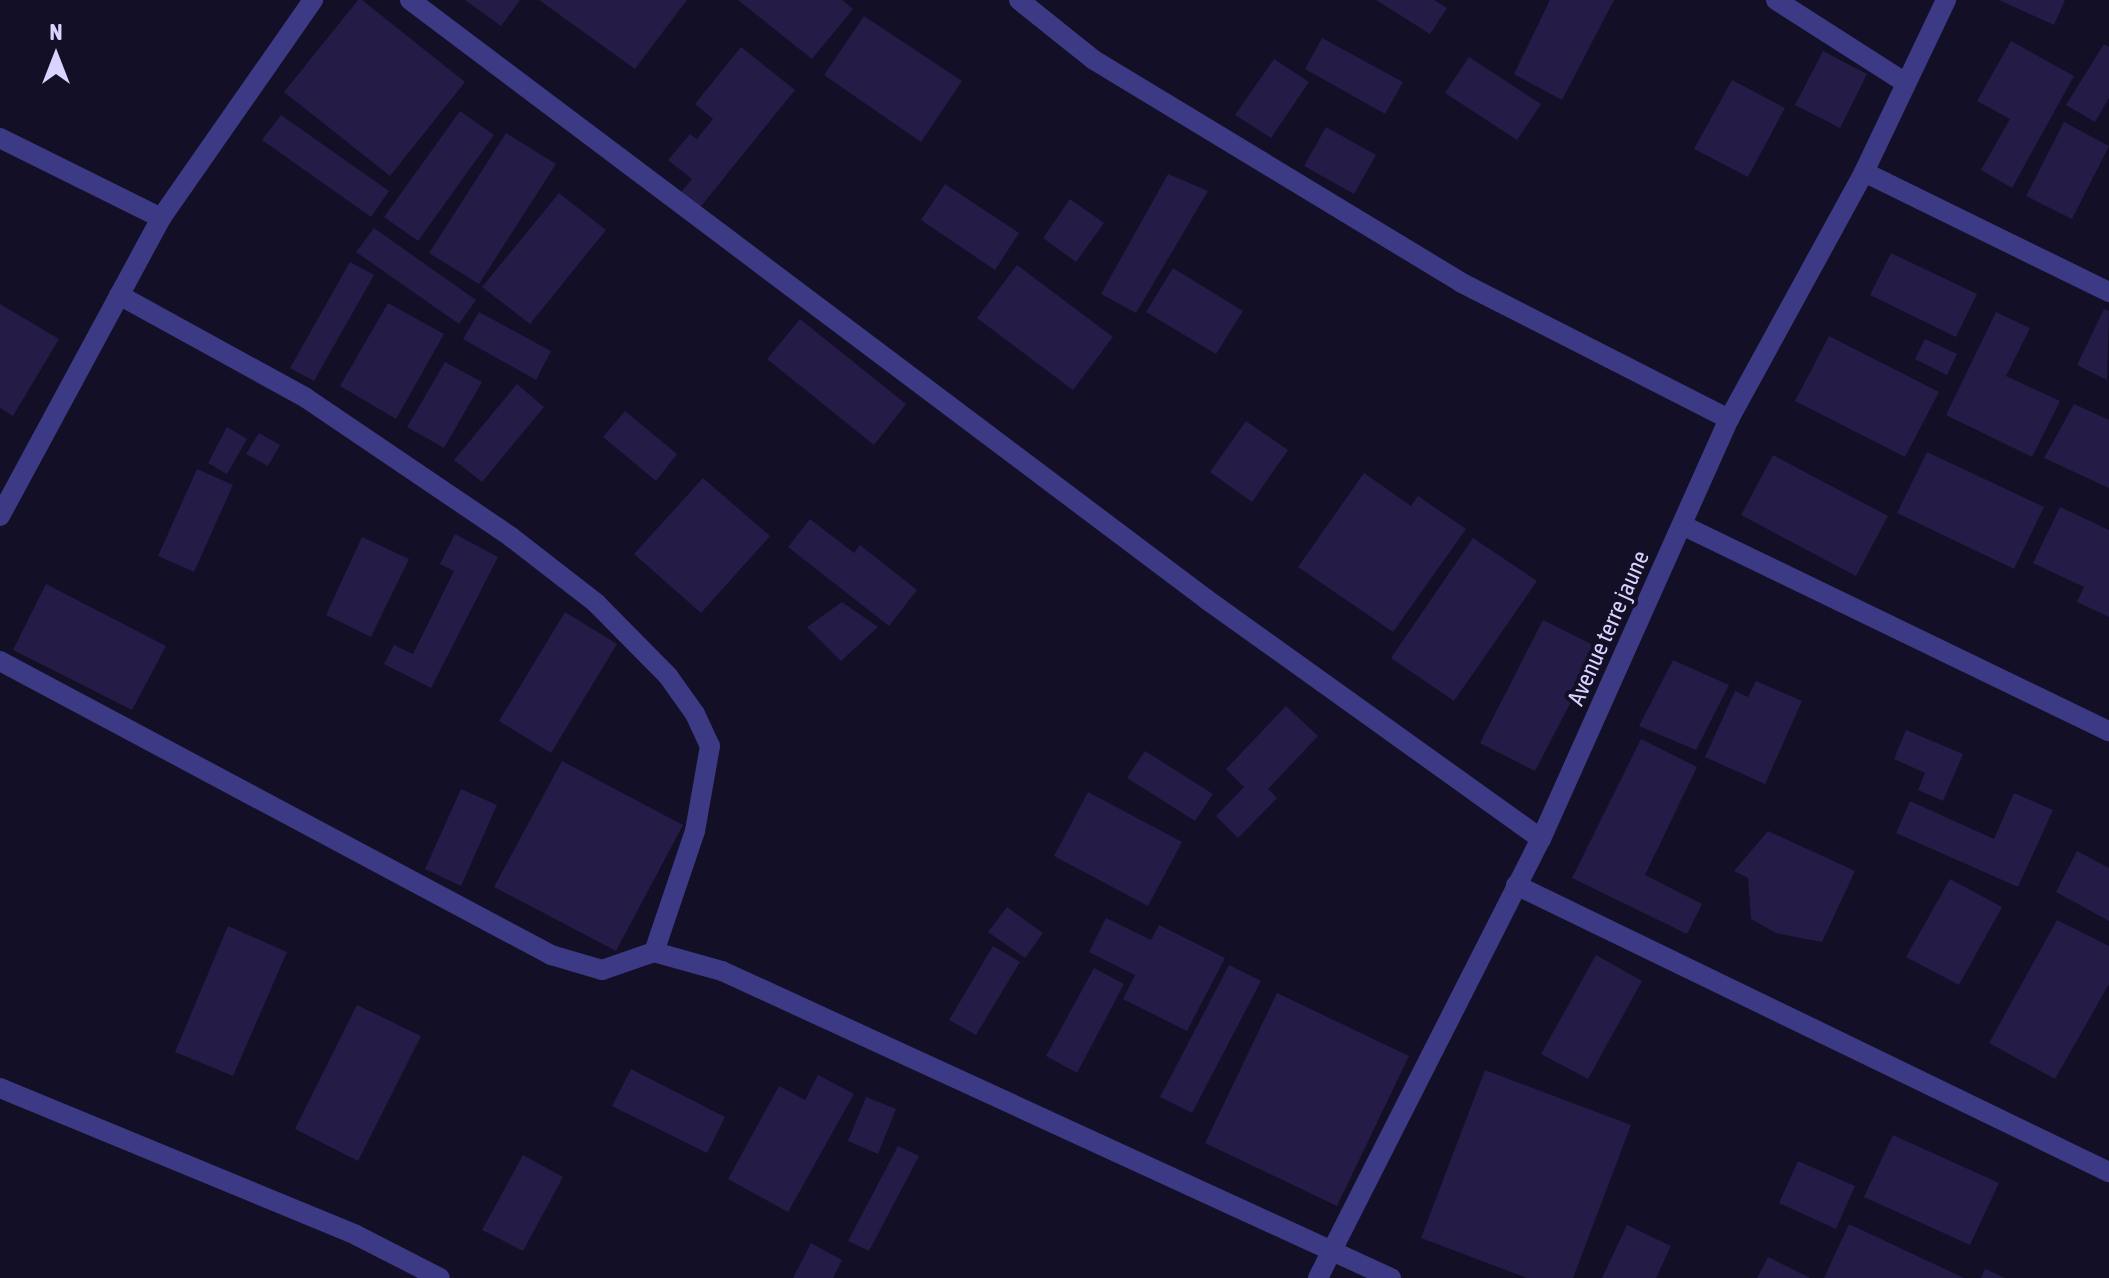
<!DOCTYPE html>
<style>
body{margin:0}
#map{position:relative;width:2109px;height:1278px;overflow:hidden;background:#130f26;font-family:"Asap Condensed",sans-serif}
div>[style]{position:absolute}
.building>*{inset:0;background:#241b47}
.minor>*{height:20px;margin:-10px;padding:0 10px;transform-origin:10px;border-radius:10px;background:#3d3a85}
span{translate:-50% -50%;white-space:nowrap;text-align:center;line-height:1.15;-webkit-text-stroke:8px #130f26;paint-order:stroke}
.street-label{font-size:24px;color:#d9d4ff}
.north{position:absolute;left:16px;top:16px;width:80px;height:80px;-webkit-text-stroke:6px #130f26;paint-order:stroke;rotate:0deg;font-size:22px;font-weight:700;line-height:32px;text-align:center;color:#d9d4ff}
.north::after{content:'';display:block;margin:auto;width:28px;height:36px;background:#d9d4ff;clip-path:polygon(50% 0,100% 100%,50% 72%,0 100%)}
</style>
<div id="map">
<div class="building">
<div style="clip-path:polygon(358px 0,362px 0,465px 82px,390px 176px,284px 92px)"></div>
<div style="clip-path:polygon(465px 0,520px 0,501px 26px)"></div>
<div style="clip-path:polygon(539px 0,687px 0,635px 69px)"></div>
<div style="clip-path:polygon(738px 0,842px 0,853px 9px,812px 59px)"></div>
<div style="clip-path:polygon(1376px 0,1434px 0,1447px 8px,1430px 34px)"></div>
<div style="clip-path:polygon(1550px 0,1614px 0,1562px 100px,1514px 74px)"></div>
<div style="clip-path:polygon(1999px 0,2065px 0,2054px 25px)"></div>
<div style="clip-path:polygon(864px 16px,962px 81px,921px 142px,824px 75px)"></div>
<div style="clip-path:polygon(1322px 38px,1403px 82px,1385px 114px,1305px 69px)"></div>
<div style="clip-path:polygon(2011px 41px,2074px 76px,2012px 188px,1981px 170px,2010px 119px,1977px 101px)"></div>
<div style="clip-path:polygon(2104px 44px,2109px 47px,2109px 98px,2095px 122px,2066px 105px)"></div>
<div style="clip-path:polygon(741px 47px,795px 90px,698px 210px,679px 195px,692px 179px,668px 160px,690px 134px,697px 139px,713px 119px,695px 104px)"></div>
<div style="clip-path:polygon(1823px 51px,1867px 74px,1840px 128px,1795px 105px)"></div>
<div style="clip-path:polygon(1469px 57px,1541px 104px,1517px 140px,1445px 93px)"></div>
<div style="clip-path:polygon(1274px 59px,1309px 82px,1271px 138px,1235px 115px)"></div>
<div style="clip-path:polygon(1732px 80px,1785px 108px,1748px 177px,1694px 149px)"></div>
<div style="clip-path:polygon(460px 111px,494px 135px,418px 241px,384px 217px)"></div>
<div style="clip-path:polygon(281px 115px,389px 191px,371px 217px,262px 140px)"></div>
<div style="clip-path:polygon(2064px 122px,2109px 146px,2072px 219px,2026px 196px)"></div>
<div style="clip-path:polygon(1326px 127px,1376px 155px,1354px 194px,1304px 166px)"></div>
<div style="clip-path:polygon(506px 133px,556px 164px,479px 284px,429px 253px)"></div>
<div style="clip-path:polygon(1168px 174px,1208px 191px,1136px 313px,1101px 294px)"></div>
<div style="clip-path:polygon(945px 184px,1019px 233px,995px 270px,921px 220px)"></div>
<div style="clip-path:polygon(559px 193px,606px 230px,530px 324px,482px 287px)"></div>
<div style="clip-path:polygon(1070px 199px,1104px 223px,1076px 262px,1043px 238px)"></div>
<div style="clip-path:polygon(374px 228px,476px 300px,459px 324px,356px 252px)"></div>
<div style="clip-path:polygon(1891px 253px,1977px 294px,1956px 337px,1870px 295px)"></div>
<div style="clip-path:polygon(350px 262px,374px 275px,314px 381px,290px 368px)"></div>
<div style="clip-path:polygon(1017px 265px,1113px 337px,1073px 390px,977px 318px)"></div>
<div style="clip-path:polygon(1173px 268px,1243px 311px,1216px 354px,1146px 312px)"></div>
<div style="clip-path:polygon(388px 303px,444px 334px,396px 419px,340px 386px)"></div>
<div style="clip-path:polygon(0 304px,59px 339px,13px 416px,0 408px)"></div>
<div style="clip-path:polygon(2104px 309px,2109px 311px,2107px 380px,2077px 365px)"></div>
<div style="clip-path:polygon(479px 312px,551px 351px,536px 380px,463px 339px)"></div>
<div style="clip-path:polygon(1996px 312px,2030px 328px,2006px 376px,2060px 401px,2032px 457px,1946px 415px)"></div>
<div style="clip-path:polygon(800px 319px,906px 404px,874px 445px,767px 359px)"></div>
<div style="clip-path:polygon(1829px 336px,1939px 392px,1905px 457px,1795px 401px)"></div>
<div style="clip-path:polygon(1925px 339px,1957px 354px,1947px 375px,1915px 359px)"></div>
<div style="clip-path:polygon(445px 362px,482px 382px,444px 448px,407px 427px)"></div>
<div style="clip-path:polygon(517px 384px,544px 407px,482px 482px,454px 460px)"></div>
<div style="clip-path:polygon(2074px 404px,2109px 420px,2109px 488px,2044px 458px)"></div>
<div style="clip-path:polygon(625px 411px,677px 454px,656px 481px,603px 437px)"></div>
<div style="clip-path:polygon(1246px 421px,1288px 450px,1252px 502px,1210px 472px)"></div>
<div style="clip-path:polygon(227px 427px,247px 439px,227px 474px,208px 463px)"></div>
<div style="clip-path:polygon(259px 433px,280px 445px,268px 466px,246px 454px)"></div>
<div style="clip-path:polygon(1927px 452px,2044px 507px,2014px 569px,1897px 513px)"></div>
<div style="clip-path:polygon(1773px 455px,1888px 516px,1856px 576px,1741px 515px)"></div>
<div style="clip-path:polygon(197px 469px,233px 485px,194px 572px,158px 556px)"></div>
<div style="clip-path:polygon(1364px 473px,1411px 506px,1418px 496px,1466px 529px,1393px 632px,1298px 567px)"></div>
<div style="clip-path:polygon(703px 478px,770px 536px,701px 613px,634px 554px)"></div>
<div style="clip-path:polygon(2060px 507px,2109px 530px,2109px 617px,2077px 602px,2084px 587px,2033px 563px)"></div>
<div style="clip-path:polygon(810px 519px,854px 553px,860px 545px,917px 590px,889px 626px,788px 547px)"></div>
<div style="clip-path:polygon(455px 534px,498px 557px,431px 688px,384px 664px,394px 645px,413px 654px,454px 571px,440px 564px)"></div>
<div style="clip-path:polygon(362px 537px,409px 559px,371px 637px,326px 615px)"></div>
<div style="clip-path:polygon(1473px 538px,1537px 581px,1454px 701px,1391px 658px)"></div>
<div style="clip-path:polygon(46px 584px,166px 646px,132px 710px,13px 650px)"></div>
<div style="clip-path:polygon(842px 602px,878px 627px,841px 661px,807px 627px)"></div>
<div style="clip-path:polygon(565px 612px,617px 644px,551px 753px,499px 721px)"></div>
<div style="clip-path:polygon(1543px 620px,1599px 648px,1535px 771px,1480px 743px)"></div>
<div style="clip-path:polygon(1673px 660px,1729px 685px,1696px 750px,1639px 726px)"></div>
<div style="clip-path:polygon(1756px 681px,1802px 701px,1765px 784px,1705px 757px,1735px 691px,1748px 697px)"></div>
<div style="clip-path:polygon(1286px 706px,1318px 736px,1268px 789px,1277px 798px,1238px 838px,1216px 816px,1244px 787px,1226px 769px)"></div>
<div style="clip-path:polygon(1906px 730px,1963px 754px,1943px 801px,1918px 790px,1925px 773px,1894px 759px)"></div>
<div style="clip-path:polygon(1641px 739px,1697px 767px,1645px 875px,1702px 904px,1687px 934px,1572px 878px)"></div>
<div style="clip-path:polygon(1145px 751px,1213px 794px,1195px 821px,1127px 778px)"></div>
<div style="clip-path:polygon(562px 761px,683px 825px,616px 951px,494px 887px)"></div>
<div style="clip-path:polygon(461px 789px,497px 805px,461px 886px,425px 869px)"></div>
<div style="clip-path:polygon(1088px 792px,1182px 842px,1148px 906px,1054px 856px)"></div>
<div style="clip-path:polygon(2014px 793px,2053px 810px,2018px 887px,1896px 833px,1910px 801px,1994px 839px)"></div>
<div style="clip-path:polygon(1768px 831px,1855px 871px,1822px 942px,1776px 933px,1751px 919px,1748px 878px,1734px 871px)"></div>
<div style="clip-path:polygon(2077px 851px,2109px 868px,2109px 921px,2056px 892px)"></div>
<div style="clip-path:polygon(1950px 879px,2002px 907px,1959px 985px,1906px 957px)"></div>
<div style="clip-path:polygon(1007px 907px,1043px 933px,1025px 958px,988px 932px)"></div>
<div style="clip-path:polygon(1106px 918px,1151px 940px,1159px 925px,1225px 958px,1187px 1031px,1123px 999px,1135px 975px,1089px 952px)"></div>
<div style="clip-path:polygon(2057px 920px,2109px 946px,2109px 984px,2055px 1079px,1989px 1043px)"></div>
<div style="clip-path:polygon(228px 926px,287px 952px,233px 1076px,175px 1052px)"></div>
<div style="clip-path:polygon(993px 946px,1020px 962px,976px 1035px,949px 1020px)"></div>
<div style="clip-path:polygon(1596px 955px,1642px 981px,1588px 1079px,1541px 1054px)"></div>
<div style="clip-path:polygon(1229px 965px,1261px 981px,1192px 1113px,1160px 1097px)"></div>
<div style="clip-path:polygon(1094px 968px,1124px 984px,1077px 1073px,1046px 1056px)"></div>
<div style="clip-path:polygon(1277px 993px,1409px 1056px,1337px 1206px,1205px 1143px)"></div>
<div style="clip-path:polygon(357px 1005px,421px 1036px,358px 1161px,295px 1129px)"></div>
<div style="clip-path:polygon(631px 1069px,725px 1117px,707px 1153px,612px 1106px)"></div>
<div style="clip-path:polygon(1485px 1070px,1631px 1125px,1573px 1278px,1527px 1278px,1421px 1238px)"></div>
<div style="clip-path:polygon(818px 1075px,854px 1094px,788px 1212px,728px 1179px,779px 1086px,805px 1100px)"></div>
<div style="clip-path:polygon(866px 1097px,896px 1109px,878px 1154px,848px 1141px)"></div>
<div style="clip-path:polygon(1893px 1135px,1999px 1183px,1970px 1245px,1864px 1197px)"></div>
<div style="clip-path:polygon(898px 1146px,919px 1156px,869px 1251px,848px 1241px)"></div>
<div style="clip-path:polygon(523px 1155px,563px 1177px,523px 1251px,482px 1230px)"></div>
<div style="clip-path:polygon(1798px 1161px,1855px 1186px,1836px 1229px,1779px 1203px)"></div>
<div style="clip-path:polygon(1849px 1224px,1964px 1278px,1824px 1278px)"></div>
<div style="clip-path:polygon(1627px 1225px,1671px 1246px,1656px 1278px,1602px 1278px)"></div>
<div style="clip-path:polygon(811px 1243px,842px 1260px,833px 1278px,793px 1278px)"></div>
<div style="clip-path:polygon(1768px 1257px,1810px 1278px,1757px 1278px)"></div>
<div style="clip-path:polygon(1985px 1269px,2005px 1278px,1981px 1278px)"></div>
</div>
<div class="minor">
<div style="left:410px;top:0;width:996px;rotate:36.96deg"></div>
<div style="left:1206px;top:599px;width:412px;rotate:35.6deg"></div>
<div style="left:1019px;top:0;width:96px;rotate:38.7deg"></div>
<div style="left:1094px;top:60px;width:428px;rotate:31.2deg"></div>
<div style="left:1460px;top:282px;width:302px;rotate:27deg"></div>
<div style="left:1776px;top:0;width:152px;rotate:32.6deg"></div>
<div style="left:0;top:138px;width:180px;rotate:26.4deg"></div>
<div style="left:1864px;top:172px;width:273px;rotate:26.1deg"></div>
<div style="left:119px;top:295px;width:213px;rotate:28.8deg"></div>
<div style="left:306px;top:398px;width:248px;rotate:34.1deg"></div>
<div style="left:511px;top:537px;width:108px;rotate:37.8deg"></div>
<div style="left:596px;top:603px;width:103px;rotate:45.4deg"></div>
<div style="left:668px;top:676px;width:47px;rotate:54.6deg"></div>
<div style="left:695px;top:714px;width:35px;rotate:65deg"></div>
<div style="left:710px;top:746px;width:86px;rotate:100deg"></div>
<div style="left:695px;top:831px;width:128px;rotate:108.7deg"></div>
<div style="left:0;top:516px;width:339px;rotate:-61.6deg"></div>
<div style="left:161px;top:218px;width:266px;rotate:-55.1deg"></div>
<div style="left:1682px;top:525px;width:474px;rotate:25.8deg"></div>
<div style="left:0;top:661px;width:625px;rotate:28.08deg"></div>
<div style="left:551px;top:955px;width:53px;rotate:16.4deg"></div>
<div style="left:602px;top:970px;width:55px;rotate:-19.1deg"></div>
<div style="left:654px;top:952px;width:71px;rotate:15.6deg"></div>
<div style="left:722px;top:971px;width:736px;rotate:24.65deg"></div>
<div style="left:1516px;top:885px;width:659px;rotate:25.83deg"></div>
<div style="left:0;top:1088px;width:385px;rotate:22.4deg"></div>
<div style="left:356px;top:1235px;width:94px;rotate:27.1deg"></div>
<div style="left:1318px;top:1278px;width:492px;rotate:-63.1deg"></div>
<div style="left:1541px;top:839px;width:460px;rotate:-65.9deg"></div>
<div style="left:1729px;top:419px;width:281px;rotate:-61.3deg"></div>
<div style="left:1864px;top:172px;width:191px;rotate:-64.5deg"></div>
</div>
<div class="street-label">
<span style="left:1608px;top:628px;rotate:-66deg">Avenue terre jaune</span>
</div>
<div class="north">N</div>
</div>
